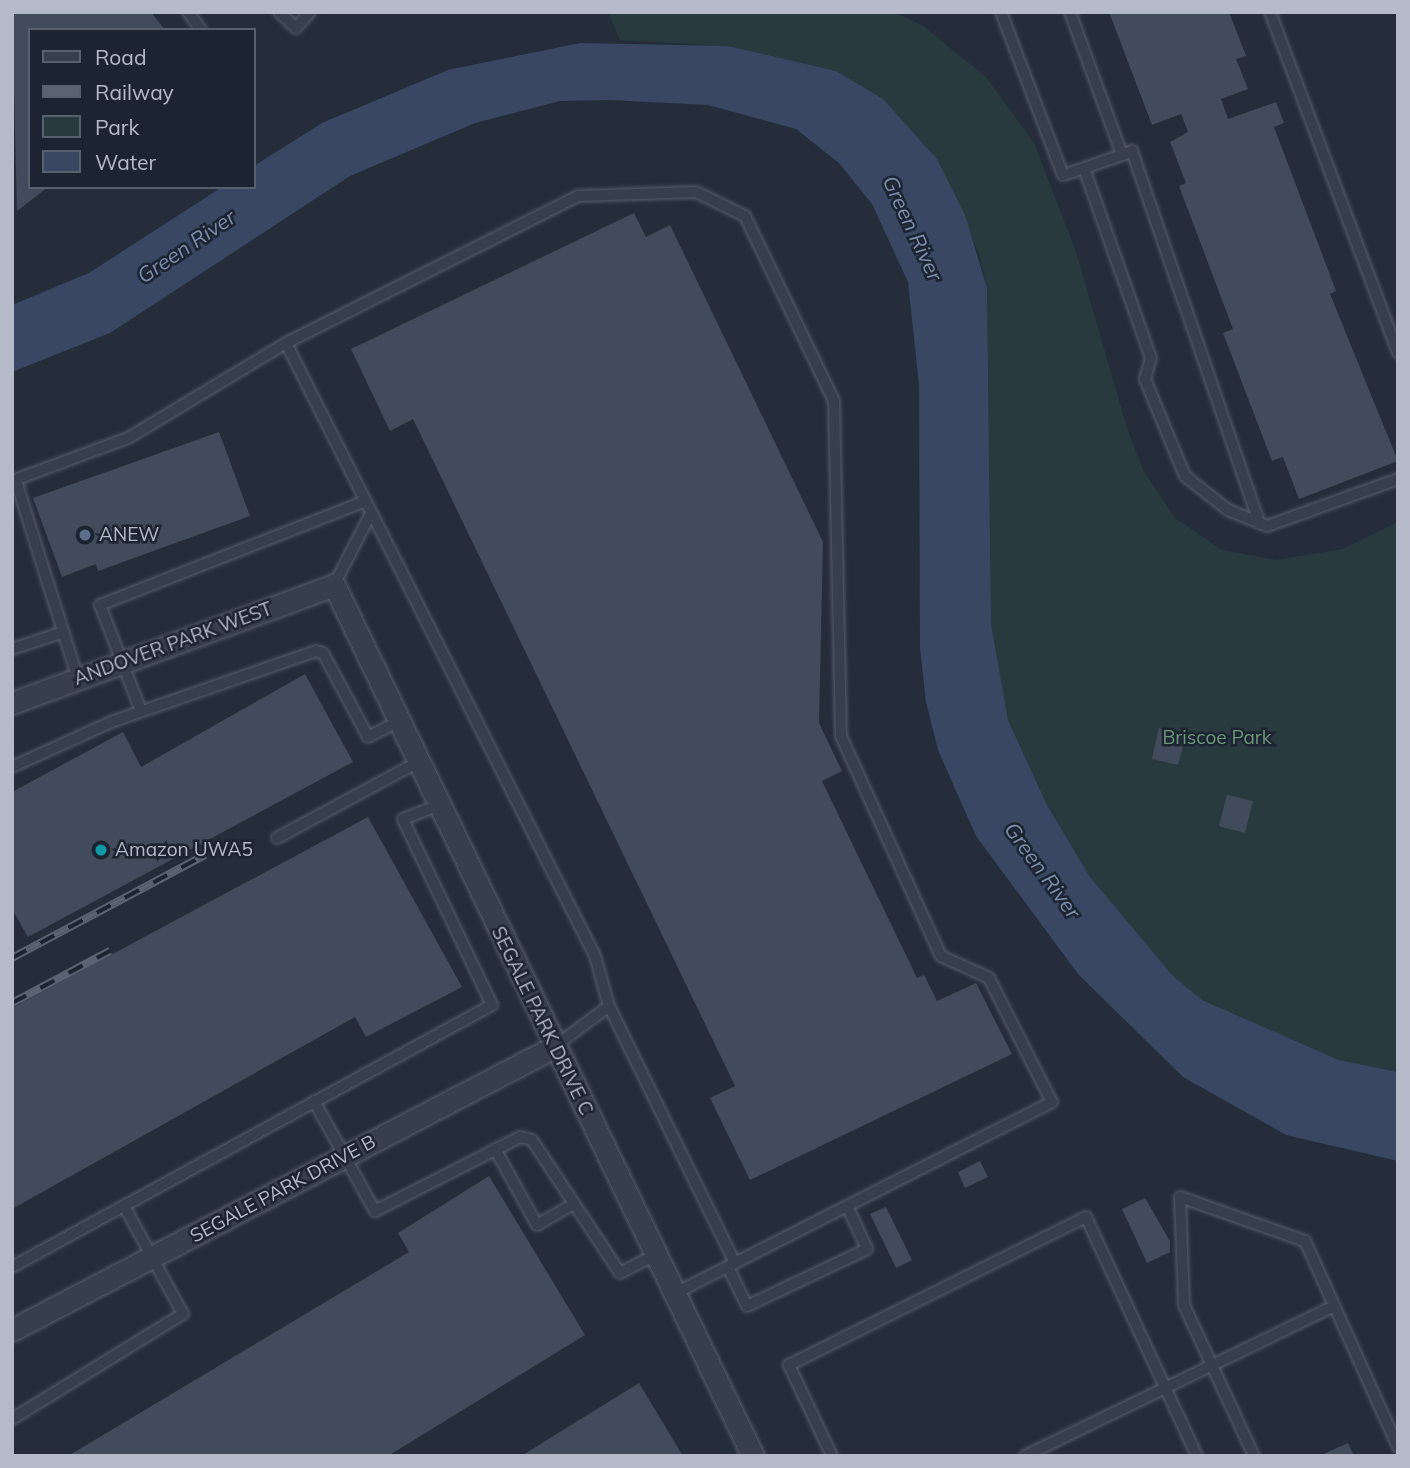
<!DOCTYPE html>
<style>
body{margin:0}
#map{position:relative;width:1410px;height:1468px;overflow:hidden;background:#252d3b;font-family:Mulish,sans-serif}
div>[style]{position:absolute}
.green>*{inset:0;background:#283a3d}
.water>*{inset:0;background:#394762}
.building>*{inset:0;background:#414b5b}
.roads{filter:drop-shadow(0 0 2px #565d6a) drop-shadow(0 0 2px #565d6a)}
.lane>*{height:10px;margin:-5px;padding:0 5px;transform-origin:5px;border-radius:5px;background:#383f4c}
.street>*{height:21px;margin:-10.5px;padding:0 10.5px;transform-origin:10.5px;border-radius:10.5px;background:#383f4c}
.rail>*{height:8px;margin-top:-4px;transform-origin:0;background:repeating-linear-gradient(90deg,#1d2431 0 16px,#5b6372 0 32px);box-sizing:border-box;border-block:2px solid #5b6372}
.dots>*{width:19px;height:19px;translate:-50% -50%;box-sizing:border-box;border:4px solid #1d2431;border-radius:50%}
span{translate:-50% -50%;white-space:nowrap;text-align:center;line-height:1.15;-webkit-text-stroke:5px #1d2431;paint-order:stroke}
.poi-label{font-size:19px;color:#b4bac7}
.left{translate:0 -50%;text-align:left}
.street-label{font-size:19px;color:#b4bac7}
.park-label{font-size:19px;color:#6c9779}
.water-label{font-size:21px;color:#7d8ead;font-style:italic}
.frame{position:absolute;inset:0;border:14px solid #b4bac7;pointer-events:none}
.legend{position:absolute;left:28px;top:28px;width:228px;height:161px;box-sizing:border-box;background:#1d2431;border:2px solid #59606d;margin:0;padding:9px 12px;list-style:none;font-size:21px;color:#b4bac7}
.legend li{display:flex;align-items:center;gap:14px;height:35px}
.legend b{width:35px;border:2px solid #59606d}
</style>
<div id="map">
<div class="green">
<div style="clip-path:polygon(608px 12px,894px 12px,923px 26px,986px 77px,1034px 143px,1076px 252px,1127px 428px,1143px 470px,1175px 518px,1222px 550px,1276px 560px,1343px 549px,1398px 522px,1398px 1072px,1339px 1060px,1202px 1000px,1173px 977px,1090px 877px,1047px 805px,1008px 720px,991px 623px,987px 288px,979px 254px,937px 159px,883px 99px,836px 71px,728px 46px,620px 40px)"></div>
</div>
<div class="water">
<div style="clip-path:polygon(580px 43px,728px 46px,836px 71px,883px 99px,937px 159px,965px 215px,987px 288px,991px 623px,1008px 720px,1047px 805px,1090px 877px,1173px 976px,1202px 1000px,1339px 1060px,1398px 1072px,1398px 1161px,1286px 1135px,1183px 1077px,1078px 974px,976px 836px,938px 750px,926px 702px,920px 648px,919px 385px,908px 282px,872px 204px,839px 163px,796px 129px,708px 105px,610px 100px,560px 101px,475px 123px,350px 176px,110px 333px,12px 372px,12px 305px,89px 273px,222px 187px,254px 187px,254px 166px,322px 123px,448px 70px)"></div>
</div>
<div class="building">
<div style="clip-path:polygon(12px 12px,151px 12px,165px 30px,30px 30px,30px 187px,48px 187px,17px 211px)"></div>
<div style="clip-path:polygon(1109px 12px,1229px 12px,1246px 56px,1236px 59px,1248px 89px,1221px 99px,1228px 119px,1276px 102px,1284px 123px,1274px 127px,1336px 291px,1330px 294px,1398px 461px,1299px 499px,1283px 457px,1272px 461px,1223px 333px,1233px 329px,1179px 186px,1186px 183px,1170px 142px,1188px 132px,1181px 114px,1152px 125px)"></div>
<div style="clip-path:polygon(634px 213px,646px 237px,670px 225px,823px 542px,819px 723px,842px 771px,822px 781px,917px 978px,924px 975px,937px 1001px,976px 983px,1012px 1054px,750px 1180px,710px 1098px,735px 1086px,413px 419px,390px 431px,351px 349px)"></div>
<div style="clip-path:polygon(219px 432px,250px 516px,98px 571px,96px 564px,62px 577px,33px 498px)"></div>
<div style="clip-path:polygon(305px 674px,353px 762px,28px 937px,12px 909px,12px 792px,123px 732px,141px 767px)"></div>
<div style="clip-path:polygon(1159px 728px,1186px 735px,1178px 765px,1152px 759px)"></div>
<div style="clip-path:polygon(1227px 795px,1253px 801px,1245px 833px,1219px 826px)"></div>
<div style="clip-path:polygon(368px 817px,462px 987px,366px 1037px,355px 1017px,12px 1209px,12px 1008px)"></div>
<div style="clip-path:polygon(980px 1161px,988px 1177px,965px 1188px,958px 1172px)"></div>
<div style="clip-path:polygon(489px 1176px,585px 1335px,388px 1456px,68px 1456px,409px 1252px,398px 1233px)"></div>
<div style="clip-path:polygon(1145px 1198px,1170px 1241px,1170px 1252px,1147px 1263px,1122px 1209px)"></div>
<div style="clip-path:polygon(886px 1207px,912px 1260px,896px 1268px,870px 1214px)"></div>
<div style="clip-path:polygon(639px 1383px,683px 1456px,521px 1456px)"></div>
<div style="clip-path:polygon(1348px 1443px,1354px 1456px,1319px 1456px)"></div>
</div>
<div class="roads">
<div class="lane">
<div style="left:188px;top:12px;width:22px;rotate:54deg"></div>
<div style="left:279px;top:12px;width:23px;rotate:43deg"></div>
<div style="left:296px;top:28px;width:21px;rotate:-49deg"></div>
<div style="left:1001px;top:12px;width:174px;rotate:69.2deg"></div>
<div style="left:1063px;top:175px;width:22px;rotate:-18deg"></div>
<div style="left:1084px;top:168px;width:201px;rotate:70.6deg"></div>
<div style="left:1151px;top:358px;width:22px;rotate:106deg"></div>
<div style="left:1145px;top:379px;width:105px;rotate:67.6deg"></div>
<div style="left:1185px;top:476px;width:55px;rotate:38.3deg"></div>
<div style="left:1228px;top:510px;width:42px;rotate:22.3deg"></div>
<div style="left:1267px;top:526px;width:139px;rotate:-19.7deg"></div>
<div style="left:1070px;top:12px;width:152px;rotate:70deg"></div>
<div style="left:1122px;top:155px;width:40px;rotate:161.1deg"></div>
<div style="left:1270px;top:12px;width:364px;rotate:69.4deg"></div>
<div style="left:1122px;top:155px;width:11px;rotate:-22deg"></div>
<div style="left:1132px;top:151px;width:394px;rotate:71.1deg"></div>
<div style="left:286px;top:343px;width:686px;rotate:63.25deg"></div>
<div style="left:595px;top:956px;width:52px;rotate:74.4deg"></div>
<div style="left:609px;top:1006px;width:69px;rotate:143.3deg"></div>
<div style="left:12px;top:481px;width:126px;rotate:-20.4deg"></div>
<div style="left:130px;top:437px;width:182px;rotate:-31.1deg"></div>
<div style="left:286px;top:343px;width:327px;rotate:-26.7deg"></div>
<div style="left:578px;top:196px;width:118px;rotate:-1.9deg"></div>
<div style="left:696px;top:192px;width:55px;rotate:26.1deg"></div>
<div style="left:745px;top:216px;width:205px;rotate:64.3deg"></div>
<div style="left:834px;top:401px;width:335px;rotate:88.8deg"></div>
<div style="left:841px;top:736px;width:242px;rotate:65.6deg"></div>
<div style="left:941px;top:956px;width:53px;rotate:24.6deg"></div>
<div style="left:989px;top:978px;width:139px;rotate:63.1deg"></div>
<div style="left:1052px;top:1102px;width:422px;rotate:153.1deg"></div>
<div style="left:16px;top:481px;width:207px;rotate:72.6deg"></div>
<div style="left:334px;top:585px;width:79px;rotate:-62.8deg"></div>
<div style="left:12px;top:649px;width:54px;rotate:-18.4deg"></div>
<div style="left:141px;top:711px;width:114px;rotate:-111.1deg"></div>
<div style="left:100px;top:605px;width:282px;rotate:-21.4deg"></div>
<div style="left:12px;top:767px;width:109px;rotate:-24.4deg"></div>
<div style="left:111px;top:722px;width:217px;rotate:-19.1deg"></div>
<div style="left:316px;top:651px;width:7px;rotate:16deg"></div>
<div style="left:323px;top:653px;width:95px;rotate:61.8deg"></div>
<div style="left:368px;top:737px;width:35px;rotate:-27deg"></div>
<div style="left:277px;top:838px;width:160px;rotate:-28.3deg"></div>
<div style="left:609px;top:1006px;width:286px;rotate:63.9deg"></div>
<div style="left:314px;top:1101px;width:126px;rotate:61deg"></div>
<div style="left:375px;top:1211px;width:163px;rotate:-27deg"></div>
<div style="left:520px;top:1137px;width:12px;rotate:14deg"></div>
<div style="left:532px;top:1140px;width:159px;rotate:56.5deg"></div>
<div style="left:620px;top:1273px;width:42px;rotate:-27.2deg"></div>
<div style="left:495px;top:1149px;width:87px;rotate:61.1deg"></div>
<div style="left:537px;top:1225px;width:39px;rotate:-30deg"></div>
<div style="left:12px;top:1267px;width:547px;rotate:-28.63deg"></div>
<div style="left:492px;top:1005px;width:206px;rotate:-115.6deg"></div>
<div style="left:403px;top:819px;width:39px;rotate:-21deg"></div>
<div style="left:728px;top:1267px;width:43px;rotate:64deg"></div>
<div style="left:747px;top:1306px;width:133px;rotate:-25.4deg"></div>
<div style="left:867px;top:1249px;width:47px;rotate:-114.9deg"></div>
<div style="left:12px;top:1419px;width:201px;rotate:-31.6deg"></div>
<div style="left:183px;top:1314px;width:123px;rotate:-118.6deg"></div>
<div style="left:832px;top:1456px;width:101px;rotate:-115.3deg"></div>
<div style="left:789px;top:1365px;width:332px;rotate:-26.5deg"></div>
<div style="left:1086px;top:1217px;width:264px;rotate:65.1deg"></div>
<div style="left:1025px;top:1456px;width:343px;rotate:-25.9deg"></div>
<div style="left:1254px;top:1456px;width:166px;rotate:-114.9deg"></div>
<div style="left:1184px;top:1305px;width:108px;rotate:-92.1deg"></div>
<div style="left:1180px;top:1197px;width:133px;rotate:19.4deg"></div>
<div style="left:1305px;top:1241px;width:226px;rotate:65.7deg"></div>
</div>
<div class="street">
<div style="left:12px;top:703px;width:343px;rotate:-20.1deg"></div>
<div style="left:334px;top:585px;width:967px;rotate:64.31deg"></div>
<div style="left:12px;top:1330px;width:611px;rotate:-27.57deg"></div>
</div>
</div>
<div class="rail">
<div style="left:12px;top:958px;width:219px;rotate:-28.1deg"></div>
<div style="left:12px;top:1003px;width:111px;rotate:-28deg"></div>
</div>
<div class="dots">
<div style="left:85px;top:535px;background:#5c6f8a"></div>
<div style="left:101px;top:850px;background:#0f9aa8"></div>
</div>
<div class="poi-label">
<span class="left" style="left:99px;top:535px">ANEW</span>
<span class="left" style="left:115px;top:850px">Amazon UWA5</span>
</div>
<div class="street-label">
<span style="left:173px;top:644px;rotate:-20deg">ANDOVER PARK WEST</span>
<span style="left:542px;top:1021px;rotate:64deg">SEGALE PARK DRIVE C</span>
<span style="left:283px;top:1189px;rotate:-28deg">SEGALE PARK DRIVE B</span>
</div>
<div class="park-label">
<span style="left:1217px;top:738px">Briscoe Park</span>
</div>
<div class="water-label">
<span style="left:913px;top:228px;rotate:65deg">Green River</span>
<span style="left:186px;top:246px;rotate:-34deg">Green River</span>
<span style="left:1043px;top:870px;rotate:54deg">Green River</span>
</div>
<div class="frame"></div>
<ul class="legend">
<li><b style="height:9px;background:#383f4c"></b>Road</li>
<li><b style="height:9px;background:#5b6372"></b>Railway</li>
<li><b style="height:19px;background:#283a3d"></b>Park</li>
<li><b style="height:19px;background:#394762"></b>Water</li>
</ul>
</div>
